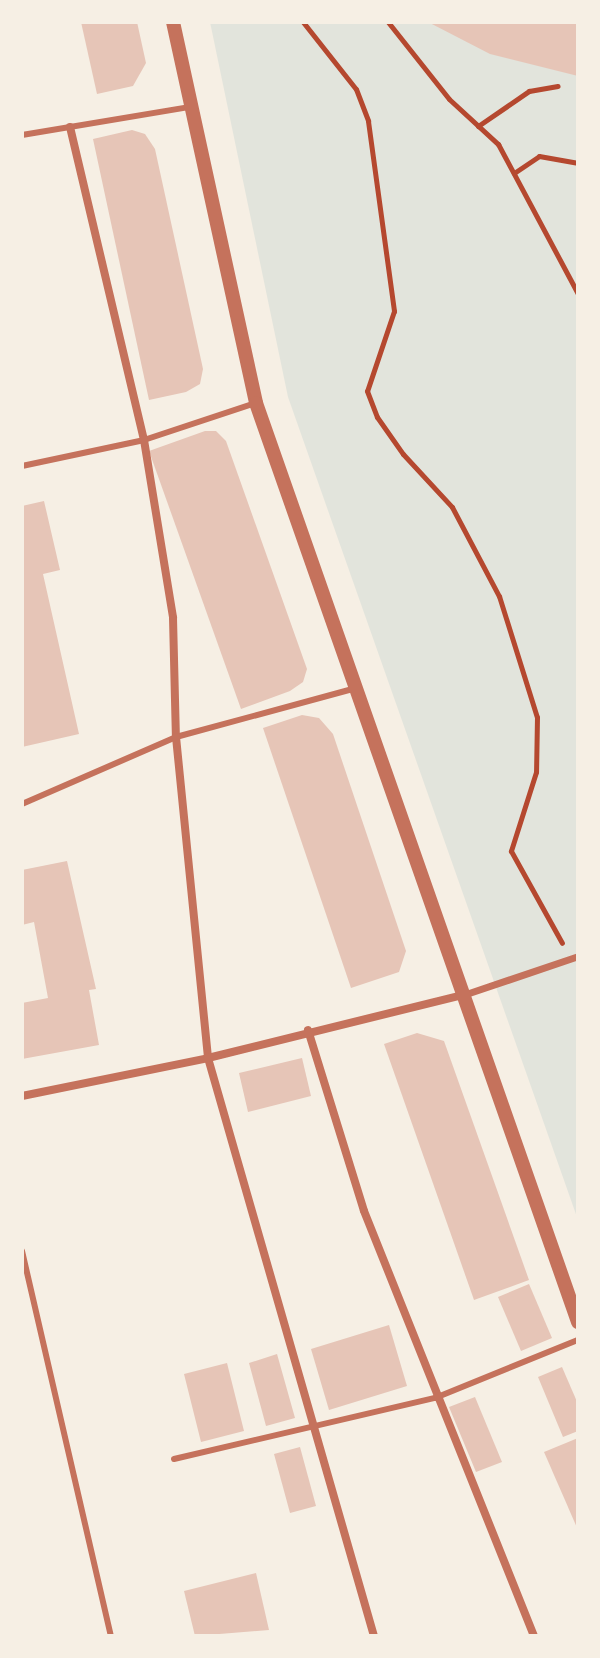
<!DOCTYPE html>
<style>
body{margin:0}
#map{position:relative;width:600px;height:1658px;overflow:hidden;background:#f6efe4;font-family:Overpass,sans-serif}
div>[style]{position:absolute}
.green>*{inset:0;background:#e2e4dc}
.building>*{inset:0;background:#e6c5b7}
.path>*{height:5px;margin:-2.5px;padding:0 2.5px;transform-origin:2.5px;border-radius:2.5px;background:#b5482f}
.service>*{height:6px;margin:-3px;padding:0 3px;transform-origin:3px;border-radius:3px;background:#c5725c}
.pedestrian>*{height:7px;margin:-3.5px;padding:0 3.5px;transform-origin:3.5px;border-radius:3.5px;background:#c5725c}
.minor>*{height:8px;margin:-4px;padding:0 4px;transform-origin:4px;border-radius:4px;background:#c5725c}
.tertiary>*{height:14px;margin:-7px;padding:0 7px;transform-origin:7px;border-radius:7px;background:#c5725c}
span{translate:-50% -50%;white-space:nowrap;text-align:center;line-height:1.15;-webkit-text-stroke:6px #f6efe4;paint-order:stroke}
.frame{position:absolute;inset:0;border:24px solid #f6efe4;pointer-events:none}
</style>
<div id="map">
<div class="green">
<div style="clip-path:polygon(210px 22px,578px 22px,578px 1220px,288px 397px)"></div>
</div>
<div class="building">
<div style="clip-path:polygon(81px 22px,137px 22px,146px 63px,133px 86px,97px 94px)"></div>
<div style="clip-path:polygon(428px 22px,578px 22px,578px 76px,490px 54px)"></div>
<div style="clip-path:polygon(132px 130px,145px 134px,155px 149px,203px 369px,200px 384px,186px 392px,149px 400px,93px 139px)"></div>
<div style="clip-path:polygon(205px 431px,216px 431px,226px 441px,307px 669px,303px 682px,290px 691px,241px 709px,149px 451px)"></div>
<div style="clip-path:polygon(44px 501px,60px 570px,43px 574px,79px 734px,22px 747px,22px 506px)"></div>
<div style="clip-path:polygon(302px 715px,319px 718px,333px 734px,406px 951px,399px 972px,351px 988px,263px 728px)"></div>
<div style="clip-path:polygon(67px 861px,96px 989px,89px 990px,99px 1045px,22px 1059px,22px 1003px,48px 998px,34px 922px,22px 925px,22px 870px)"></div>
<div style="clip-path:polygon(417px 1033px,444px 1041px,529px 1280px,474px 1300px,384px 1044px)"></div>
<div style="clip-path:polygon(302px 1058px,311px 1096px,248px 1112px,239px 1073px)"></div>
<div style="clip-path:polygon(529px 1284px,552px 1338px,521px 1351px,498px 1297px)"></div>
<div style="clip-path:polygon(389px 1325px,407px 1386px,329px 1410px,311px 1349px)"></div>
<div style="clip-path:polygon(277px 1354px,295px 1418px,266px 1426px,249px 1363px)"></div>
<div style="clip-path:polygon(227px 1363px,244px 1431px,201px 1442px,184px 1374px)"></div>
<div style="clip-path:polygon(562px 1367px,578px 1404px,578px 1431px,563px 1437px,538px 1377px)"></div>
<div style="clip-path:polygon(475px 1397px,502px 1462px,476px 1472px,449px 1407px)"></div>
<div style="clip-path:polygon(578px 1438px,578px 1530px,544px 1452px)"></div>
<div style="clip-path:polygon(300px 1447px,316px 1506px,290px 1513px,274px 1454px)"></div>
<div style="clip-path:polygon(256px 1573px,269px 1630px,195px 1636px,184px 1591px)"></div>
</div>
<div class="path">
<div style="left:303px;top:22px;width:85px;rotate:51.7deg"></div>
<div style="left:356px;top:89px;width:34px;rotate:69deg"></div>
<div style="left:368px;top:121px;width:192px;rotate:82.2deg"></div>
<div style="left:394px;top:311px;width:84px;rotate:108.6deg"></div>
<div style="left:367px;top:391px;width:28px;rotate:69deg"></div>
<div style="left:377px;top:417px;width:45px;rotate:54.9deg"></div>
<div style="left:403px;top:454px;width:72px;rotate:47.2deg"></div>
<div style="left:452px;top:507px;width:101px;rotate:62.2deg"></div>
<div style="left:499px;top:596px;width:127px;rotate:72.6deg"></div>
<div style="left:537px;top:717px;width:55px;rotate:91deg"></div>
<div style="left:536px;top:772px;width:83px;rotate:107.6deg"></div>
<div style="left:511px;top:851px;width:105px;rotate:61deg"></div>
<div style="left:388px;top:22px;width:98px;rotate:51.6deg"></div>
<div style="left:449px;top:99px;width:67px;rotate:42.6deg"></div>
<div style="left:498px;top:144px;width:170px;rotate:61.9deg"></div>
<div style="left:478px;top:126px;width:62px;rotate:-34.5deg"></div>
<div style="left:529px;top:91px;width:29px;rotate:-10deg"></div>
<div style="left:514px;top:173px;width:30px;rotate:-34deg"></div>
<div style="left:539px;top:156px;width:40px;rotate:10deg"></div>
</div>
<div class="service">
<div style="left:22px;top:135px;width:169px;rotate:-9.5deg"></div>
<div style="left:22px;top:466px;width:125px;rotate:-12deg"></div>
<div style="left:144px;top:440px;width:118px;rotate:-18.3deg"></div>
<div style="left:22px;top:804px;width:168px;rotate:-23.5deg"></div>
<div style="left:176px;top:737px;width:183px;rotate:-15.2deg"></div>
<div style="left:22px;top:1251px;width:395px;rotate:77deg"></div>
<div style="left:174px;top:1459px;width:268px;rotate:-13.2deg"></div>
<div style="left:435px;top:1398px;width:154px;rotate:-22.1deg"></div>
</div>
<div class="pedestrian">
<div style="left:463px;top:995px;width:121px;rotate:-18.7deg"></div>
</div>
<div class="minor">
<div style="left:70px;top:127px;width:322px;rotate:76.7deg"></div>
<div style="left:144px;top:440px;width:180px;rotate:80.7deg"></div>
<div style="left:173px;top:618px;width:119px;rotate:88.6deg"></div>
<div style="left:176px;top:737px;width:323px;rotate:84.3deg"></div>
<div style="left:208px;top:1058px;width:601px;rotate:73.98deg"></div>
<div style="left:308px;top:1030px;width:189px;rotate:72.8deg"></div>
<div style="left:364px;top:1211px;width:458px;rotate:68.2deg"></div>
<div style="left:22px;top:1096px;width:190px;rotate:-11.5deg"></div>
<div style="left:208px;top:1058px;width:263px;rotate:-13.9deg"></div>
</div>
<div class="tertiary">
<div style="left:173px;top:22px;width:390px;rotate:77.7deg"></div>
<div style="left:256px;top:403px;width:974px;rotate:70.69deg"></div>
</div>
<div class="frame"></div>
</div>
